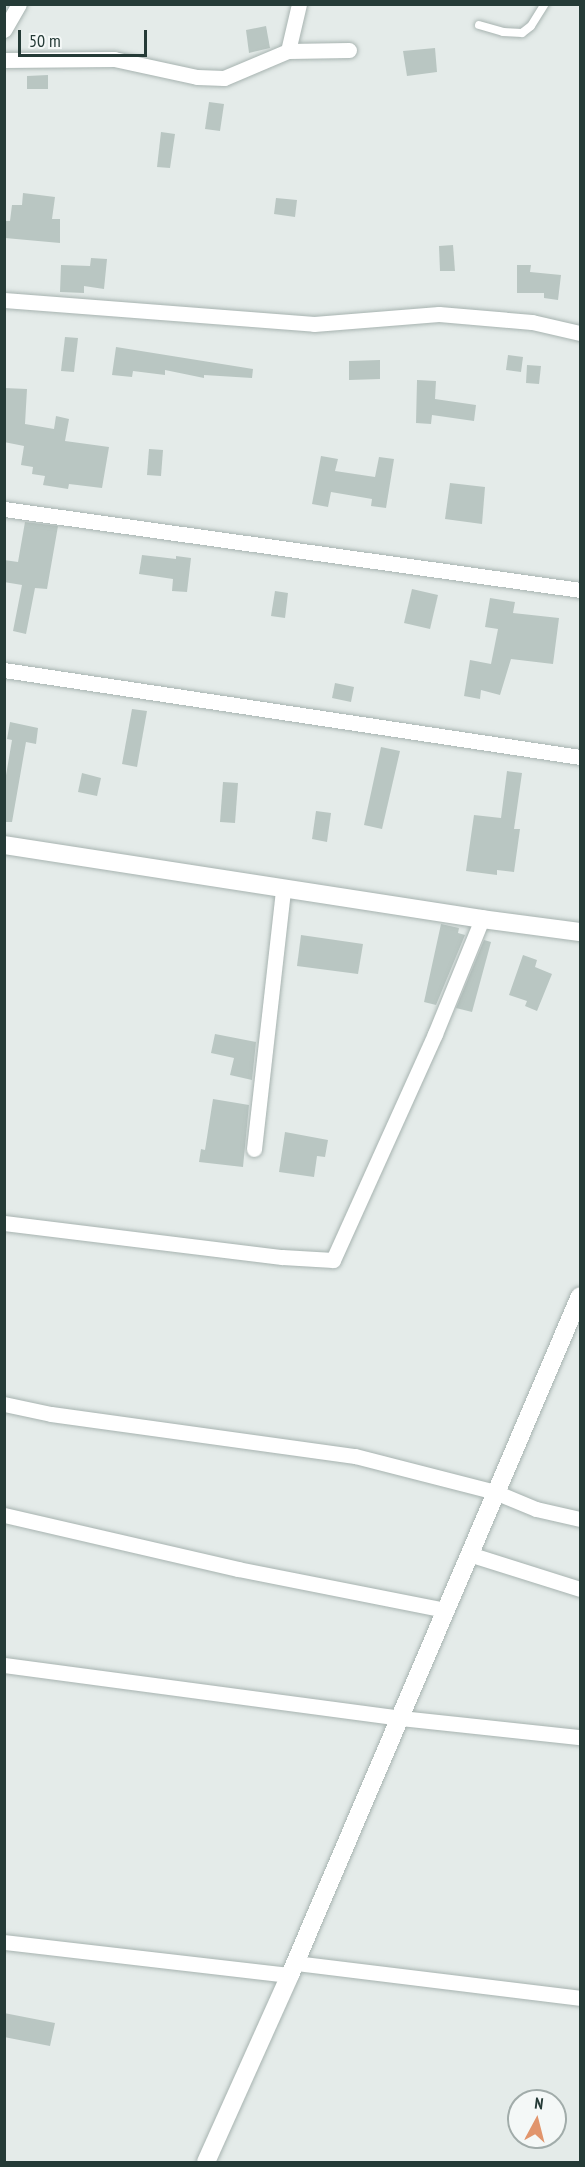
<!DOCTYPE html>
<style>
body{margin:0}
#map{position:relative;width:585px;height:2167px;overflow:hidden;background:#e4ebe9;font-family:"PT Sans Narrow",sans-serif}
div>[style]{position:absolute}
.building>*{inset:0;background:#b9c6c2}
.roads{filter:drop-shadow(0 0 2px #a7b3b0) drop-shadow(0 0 2px #a7b3b0)}
.lane>*{height:8px;margin:-4px;padding:0 4px;transform-origin:4px;border-radius:4px;background:#fff}
.street>*{height:15px;margin:-7.5px;padding:0 7.5px;transform-origin:7.5px;border-radius:7.5px;background:#fff}
.secondary>*{height:18px;margin:-9px;padding:0 9px;transform-origin:9px;border-radius:9px;background:#fff}
span{translate:-50% -50%;white-space:nowrap;text-align:center;line-height:1.15;-webkit-text-stroke:4.5px #f4f8f7;paint-order:stroke}
.frame{position:absolute;inset:0;border:6px solid #253b37;pointer-events:none}
.north{position:absolute;left:507px;top:2089px;width:60px;height:60px;box-sizing:border-box;background:#f4f8f7;border:2px solid #a1acaa;border-radius:50%;rotate:7deg;font-size:16px;font-weight:700;line-height:24px;text-align:center;color:#253b37}
.north::after{content:'';display:block;margin:auto;width:21px;height:27px;background:#e1956c;clip-path:polygon(50% 0,100% 100%,50% 72%,0 100%)}
.scale{position:absolute;left:18px;top:30px;width:129px;height:27px;box-sizing:border-box;border:3px solid #253b37;border-top:0;padding-left:8px;font-size:18px;line-height:21px;white-space:nowrap;color:#253b37;-webkit-text-stroke:4px #f4f8f7;paint-order:stroke}
</style>
<div id="map">
<div class="building">
<div style="clip-path:polygon(266px 26px,270px 48px,249px 53px,246px 30px)"></div>
<div style="clip-path:polygon(435px 48px,437px 72px,407px 76px,403px 51px)"></div>
<div style="clip-path:polygon(48px 75px,48px 89px,27px 89px,27px 76px)"></div>
<div style="clip-path:polygon(209px 102px,224px 104px,220px 131px,205px 129px)"></div>
<div style="clip-path:polygon(161px 132px,175px 134px,170px 168px,157px 167px)"></div>
<div style="clip-path:polygon(23px 193px,55px 197px,52px 219px,60px 219px,60px 243px,5px 238px,6px 221px,10px 221px,12px 205px,22px 205px)"></div>
<div style="clip-path:polygon(276px 198px,297px 200px,295px 217px,274px 214px)"></div>
<div style="clip-path:polygon(453px 245px,455px 271px,440px 271px,439px 246px)"></div>
<div style="clip-path:polygon(91px 258px,107px 259px,104px 289px,84px 286px,84px 293px,60px 292px,61px 265px,90px 266px)"></div>
<div style="clip-path:polygon(517px 265px,531px 265px,530px 272px,561px 275px,558px 300px,544px 298px,544px 293px,517px 293px)"></div>
<div style="clip-path:polygon(65px 337px,78px 338px,74px 372px,61px 371px)"></div>
<div style="clip-path:polygon(116px 347px,253px 369px,252px 378px,204px 375px,204px 378px,165px 370px,165px 375px,133px 371px,132px 377px,112px 375px)"></div>
<div style="clip-path:polygon(508px 355px,523px 357px,521px 372px,506px 370px)"></div>
<div style="clip-path:polygon(380px 360px,380px 379px,349px 380px,349px 361px)"></div>
<div style="clip-path:polygon(527px 365px,541px 366px,539px 384px,526px 383px)"></div>
<div style="clip-path:polygon(417px 380px,436px 381px,435px 399px,476px 405px,474px 421px,432px 415px,431px 424px,416px 423px)"></div>
<div style="clip-path:polygon(4px 388px,27px 389px,25px 424px,54px 429px,56px 416px,69px 419px,65px 441px,109px 447px,102px 488px,69px 484px,68px 489px,43px 485px,45px 476px,32px 474px,33px 467px,21px 465px,24px 446px,4px 442px)"></div>
<div style="clip-path:polygon(149px 449px,163px 450px,161px 476px,147px 475px)"></div>
<div style="clip-path:polygon(321px 456px,338px 459px,335px 471px,375px 477px,379px 457px,394px 459px,386px 508px,371px 506px,372px 499px,331px 492px,328px 507px,312px 504px)"></div>
<div style="clip-path:polygon(450px 483px,485px 487px,482px 524px,445px 519px)"></div>
<div style="clip-path:polygon(25px 522px,58px 526px,47px 589px,35px 588px,26px 634px,13px 631px,22px 585px,4px 582px,4px 560px,18px 562px)"></div>
<div style="clip-path:polygon(142px 555px,176px 559px,176px 556px,191px 558px,187px 592px,172px 591px,173px 579px,139px 574px)"></div>
<div style="clip-path:polygon(412px 589px,438px 595px,430px 629px,404px 623px)"></div>
<div style="clip-path:polygon(275px 591px,288px 593px,285px 618px,271px 616px)"></div>
<div style="clip-path:polygon(490px 598px,515px 602px,513px 613px,559px 618px,553px 664px,511px 659px,500px 695px,481px 690px,480px 699px,464px 696px,470px 660px,491px 664px,498px 629px,485px 627px)"></div>
<div style="clip-path:polygon(335px 683px,354px 687px,351px 702px,332px 698px)"></div>
<div style="clip-path:polygon(132px 709px,147px 711px,137px 767px,122px 764px)"></div>
<div style="clip-path:polygon(10px 722px,38px 728px,36px 744px,26px 742px,12px 822px,4px 822px,4px 787px,12px 740px,7px 739px)"></div>
<div style="clip-path:polygon(381px 747px,400px 751px,382px 829px,364px 825px)"></div>
<div style="clip-path:polygon(507px 771px,522px 773px,514px 829px,520px 829px,514px 872px,497px 870px,497px 875px,466px 871px,474px 815px,501px 818px)"></div>
<div style="clip-path:polygon(82px 773px,101px 778px,97px 796px,78px 792px)"></div>
<div style="clip-path:polygon(223px 782px,238px 783px,235px 823px,220px 822px)"></div>
<div style="clip-path:polygon(316px 811px,331px 813px,327px 842px,312px 839px)"></div>
<div style="clip-path:polygon(441px 924px,459px 928px,458px 933px,465px 935px,436px 1005px,424px 1002px)"></div>
<div style="clip-path:polygon(301px 935px,363px 944px,358px 974px,297px 966px)"></div>
<div style="clip-path:polygon(484px 940px,491px 942px,472px 1012px,456px 1008px)"></div>
<div style="clip-path:polygon(523px 955px,537px 960px,535px 967px,552px 974px,537px 1011px,525px 1006px,527px 1001px,509px 995px)"></div>
<div style="clip-path:polygon(215px 1034px,256px 1042px,252px 1080px,230px 1075px,234px 1058px,211px 1053px)"></div>
<div style="clip-path:polygon(213px 1099px,249px 1105px,243px 1167px,199px 1162px,201px 1149px,205px 1150px)"></div>
<div style="clip-path:polygon(285px 1132px,328px 1140px,325px 1157px,317px 1156px,314px 1177px,279px 1172px)"></div>
<div style="clip-path:polygon(4px 2013px,55px 2023px,50px 2046px,4px 2037px)"></div>
</div>
<div class="roads">
<div class="lane">
<div style="left:479px;top:25px;width:25px;rotate:16deg"></div>
<div style="left:503px;top:32px;width:19px;rotate:3deg"></div>
<div style="left:522px;top:33px;width:11px;rotate:-38deg"></div>
<div style="left:531px;top:26px;width:26px;rotate:-58deg"></div>
</div>
<div class="street">
<div style="left:4px;top:30px;width:30px;rotate:-60deg"></div>
<div style="left:288px;top:51px;width:48px;rotate:-76.8deg"></div>
<div style="left:4px;top:60px;width:110px;rotate:-0.5deg"></div>
<div style="left:114px;top:59px;width:85px;rotate:12.2deg"></div>
<div style="left:197px;top:77px;width:27px;rotate:2deg"></div>
<div style="left:224px;top:78px;width:69px;rotate:-22.9deg"></div>
<div style="left:288px;top:51px;width:61px;rotate:-0.9deg"></div>
<div style="left:4px;top:300px;width:311px;rotate:4.4deg"></div>
<div style="left:314px;top:324px;width:125px;rotate:-4.6deg"></div>
<div style="left:439px;top:314px;width:93px;rotate:4.9deg"></div>
<div style="left:532px;top:322px;width:49px;rotate:12.9deg"></div>
<div style="left:4px;top:509px;width:582px;rotate:8deg"></div>
<div style="left:4px;top:670px;width:583px;rotate:8.59deg"></div>
<div style="left:254px;top:1149px;width:262px;rotate:-83.6deg"></div>
<div style="left:4px;top:1223px;width:280px;rotate:7deg"></div>
<div style="left:282px;top:1257px;width:51px;rotate:3.4deg"></div>
<div style="left:333px;top:1260px;width:248px;rotate:-65.7deg"></div>
<div style="left:435px;top:1034px;width:124px;rotate:-67.8deg"></div>
<div style="left:4px;top:1404px;width:48px;rotate:12deg"></div>
<div style="left:51px;top:1414px;width:307px;rotate:7.9deg"></div>
<div style="left:355px;top:1456px;width:145px;rotate:14.4deg"></div>
<div style="left:495px;top:1492px;width:44px;rotate:22.5deg"></div>
<div style="left:536px;top:1509px;width:45px;rotate:12.8deg"></div>
<div style="left:4px;top:1515px;width:240px;rotate:13deg"></div>
<div style="left:238px;top:1569px;width:212px;rotate:11.2deg"></div>
<div style="left:469px;top:1554px;width:116px;rotate:17.5deg"></div>
<div style="left:4px;top:1665px;width:401px;rotate:7.6deg"></div>
<div style="left:401px;top:1718px;width:180px;rotate:6.1deg"></div>
<div style="left:4px;top:1942px;width:288px;rotate:6.6deg"></div>
<div style="left:296px;top:1963px;width:286px;rotate:7deg"></div>
</div>
<div class="secondary">
<div style="left:4px;top:845px;width:484px;rotate:8.8deg"></div>
<div style="left:482px;top:919px;width:99px;rotate:7.6deg"></div>
<div style="left:206px;top:2162px;width:205px;rotate:-65.8deg"></div>
<div style="left:290px;top:1975px;width:738px;rotate:-66.87deg"></div>
</div>
</div>
<div class="frame"></div>
<div class="north">N</div>
<div class="scale">50 m</div>
</div>
